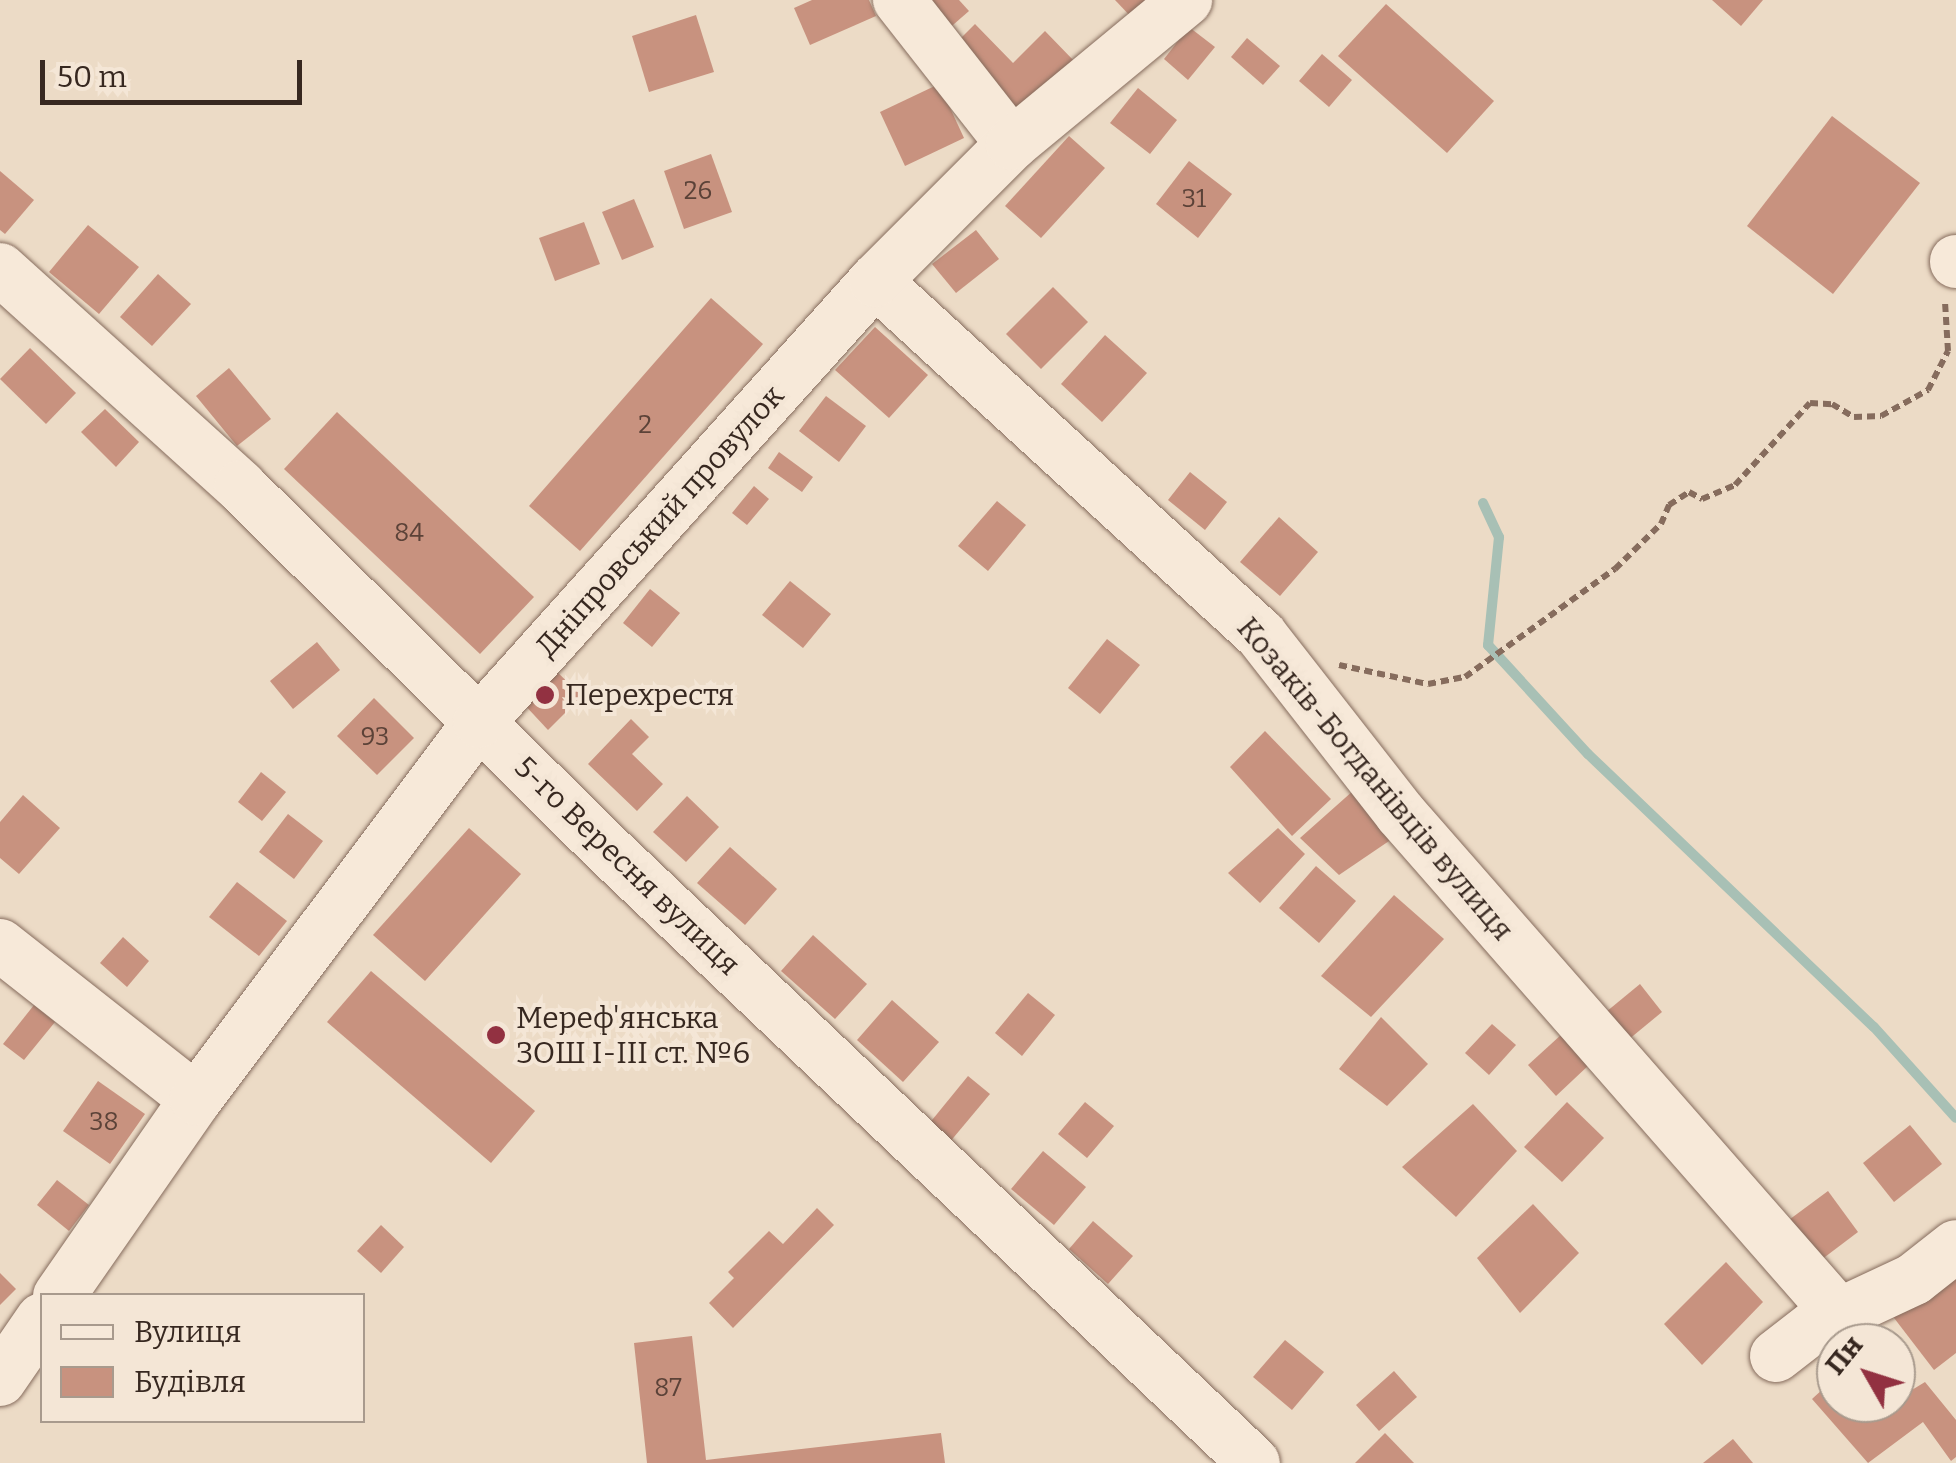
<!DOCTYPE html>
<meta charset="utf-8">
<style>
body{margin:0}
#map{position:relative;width:1956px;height:1463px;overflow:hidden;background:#ecdbc6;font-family:Bitter,serif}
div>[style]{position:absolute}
.stream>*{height:10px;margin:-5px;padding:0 5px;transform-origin:5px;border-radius:5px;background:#a8c0b5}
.building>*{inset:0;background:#c8927f}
.path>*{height:6px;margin-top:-3px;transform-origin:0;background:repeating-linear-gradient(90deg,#866c5d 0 8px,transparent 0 13px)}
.roads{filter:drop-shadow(0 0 2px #866c5d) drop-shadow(0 0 2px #866c5d)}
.minor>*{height:52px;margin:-26px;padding:0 26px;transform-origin:26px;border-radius:26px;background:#f7e9d9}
.dots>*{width:28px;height:28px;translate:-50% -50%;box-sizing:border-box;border:5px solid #f4e6d6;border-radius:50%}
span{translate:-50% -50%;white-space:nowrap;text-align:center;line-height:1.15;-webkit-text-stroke:8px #f4e6d6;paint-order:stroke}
.number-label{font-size:25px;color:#5b4238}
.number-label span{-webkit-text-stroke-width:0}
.street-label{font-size:30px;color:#372820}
.poi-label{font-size:30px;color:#372820}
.left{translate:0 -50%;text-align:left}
.legend{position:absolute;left:40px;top:1293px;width:325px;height:130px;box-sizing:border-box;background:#f4e6d6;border:2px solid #a89a8d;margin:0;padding:12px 18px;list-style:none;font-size:30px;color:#372820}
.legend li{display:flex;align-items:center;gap:20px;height:50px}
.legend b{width:50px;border:2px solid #a89a8d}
.north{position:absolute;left:1816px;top:1323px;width:100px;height:100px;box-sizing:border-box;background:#f4e6d6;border:2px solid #a89a8d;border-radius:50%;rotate:309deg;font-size:28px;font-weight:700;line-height:40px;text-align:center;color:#372820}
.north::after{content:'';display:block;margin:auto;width:35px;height:45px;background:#923141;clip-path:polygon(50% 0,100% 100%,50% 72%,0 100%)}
.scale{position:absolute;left:40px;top:60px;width:262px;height:45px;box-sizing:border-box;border:5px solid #372820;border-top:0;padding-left:12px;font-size:30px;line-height:35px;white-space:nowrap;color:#372820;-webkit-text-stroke:8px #f4e6d6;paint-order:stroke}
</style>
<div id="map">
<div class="stream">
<div style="left:1483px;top:503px;width:38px;rotate:65deg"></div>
<div style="left:1499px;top:537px;width:109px;rotate:95.8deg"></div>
<div style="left:1488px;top:645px;width:148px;rotate:47.5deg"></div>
<div style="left:1588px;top:754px;width:395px;rotate:43.7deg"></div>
<div style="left:1874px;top:1027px;width:122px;rotate:48deg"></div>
</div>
<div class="building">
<div style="clip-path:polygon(812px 0,869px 0,876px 16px,810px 45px,794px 8px)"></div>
<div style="clip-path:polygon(932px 0,959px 0,969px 11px,938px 38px)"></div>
<div style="clip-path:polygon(1115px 0,1155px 0,1134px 20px)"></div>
<div style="clip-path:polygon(1712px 0,1763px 0,1741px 26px)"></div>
<div style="clip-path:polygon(1386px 4px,1494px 101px,1447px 153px,1338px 56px)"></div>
<div style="clip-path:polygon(696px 15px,714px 72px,649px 92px,632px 36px)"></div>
<div style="clip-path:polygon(975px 24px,1013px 63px,1045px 31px,1075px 62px,1019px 116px,946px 53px)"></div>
<div style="clip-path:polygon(1189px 27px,1215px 47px,1188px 80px,1164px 59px)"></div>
<div style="clip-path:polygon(1247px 38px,1280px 66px,1263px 85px,1231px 57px)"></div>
<div style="clip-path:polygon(1322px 54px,1352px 80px,1329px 107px,1299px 81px)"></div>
<div style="clip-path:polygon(939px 84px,964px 138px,905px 166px,880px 112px)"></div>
<div style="clip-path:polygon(1138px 88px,1177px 120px,1150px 154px,1110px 123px)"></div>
<div style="clip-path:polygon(1832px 116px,1920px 183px,1833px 294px,1747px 226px)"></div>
<div style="clip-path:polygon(1069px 136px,1105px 168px,1041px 238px,1005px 206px)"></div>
<div style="clip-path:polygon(711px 154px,732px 212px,684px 229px,664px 171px)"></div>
<div style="clip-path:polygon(1189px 161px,1232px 194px,1198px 238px,1156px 204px)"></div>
<div style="clip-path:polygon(0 171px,34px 200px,5px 234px,0 230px)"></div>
<div style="clip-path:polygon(634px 199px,654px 247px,622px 260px,602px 212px)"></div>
<div style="clip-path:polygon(584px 222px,600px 264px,555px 281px,539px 238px)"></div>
<div style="clip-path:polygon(88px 225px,139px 267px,99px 314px,49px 272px)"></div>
<div style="clip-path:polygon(976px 230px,999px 259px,956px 293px,932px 264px)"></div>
<div style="clip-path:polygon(158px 274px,191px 304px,152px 346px,120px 317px)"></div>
<div style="clip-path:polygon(1053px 287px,1088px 322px,1041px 369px,1006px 334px)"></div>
<div style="clip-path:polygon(711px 298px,763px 344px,580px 551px,529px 506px)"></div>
<div style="clip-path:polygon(875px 327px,928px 375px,889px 418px,835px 370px)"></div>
<div style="clip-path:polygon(1105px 335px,1147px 373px,1102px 422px,1061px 384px)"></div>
<div style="clip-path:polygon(30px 348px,76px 393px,46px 424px,0 379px)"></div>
<div style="clip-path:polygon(229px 368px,271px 419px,237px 446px,196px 396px)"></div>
<div style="clip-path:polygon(826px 396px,866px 426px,839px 462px,799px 431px)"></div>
<div style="clip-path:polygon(105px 409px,139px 442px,116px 467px,81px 432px)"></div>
<div style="clip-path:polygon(337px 412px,534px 597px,480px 654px,284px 469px)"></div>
<div style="clip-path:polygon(779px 452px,813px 477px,802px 492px,768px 468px)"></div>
<div style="clip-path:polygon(1190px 472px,1227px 502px,1205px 530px,1168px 500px)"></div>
<div style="clip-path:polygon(754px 486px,769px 499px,747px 525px,732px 513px)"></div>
<div style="clip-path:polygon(997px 501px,1026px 525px,988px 571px,958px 546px)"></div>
<div style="clip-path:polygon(1279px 517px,1318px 552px,1280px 596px,1240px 562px)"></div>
<div style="clip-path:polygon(790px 581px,831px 614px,803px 648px,762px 615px)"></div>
<div style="clip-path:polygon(650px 589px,680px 613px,652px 647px,623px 623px)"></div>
<div style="clip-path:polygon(1107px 639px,1140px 665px,1100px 714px,1068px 688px)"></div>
<div style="clip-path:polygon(317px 642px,340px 670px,293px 709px,270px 681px)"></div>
<div style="clip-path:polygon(553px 668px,582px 696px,548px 730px,521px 701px)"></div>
<div style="clip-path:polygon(374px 698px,414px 738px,377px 775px,337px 736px)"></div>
<div style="clip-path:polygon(631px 719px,649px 737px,632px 754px,663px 784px,637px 811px,588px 764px)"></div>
<div style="clip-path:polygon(1265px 731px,1331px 799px,1292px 836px,1230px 767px)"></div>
<div style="clip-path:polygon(261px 772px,286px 792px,262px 821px,238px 802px)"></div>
<div style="clip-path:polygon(1354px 790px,1392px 839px,1339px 875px,1300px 838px)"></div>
<div style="clip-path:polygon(23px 795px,60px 828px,19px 874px,0 858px,0 822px)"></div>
<div style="clip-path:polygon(687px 796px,719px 827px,686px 862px,653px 832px)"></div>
<div style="clip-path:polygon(288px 814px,323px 841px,294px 879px,259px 852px)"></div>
<div style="clip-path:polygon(469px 828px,521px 874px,425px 981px,373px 935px)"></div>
<div style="clip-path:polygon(1278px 828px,1305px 854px,1260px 903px,1228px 873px)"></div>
<div style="clip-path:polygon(730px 847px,777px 889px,745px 925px,697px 883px)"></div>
<div style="clip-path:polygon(1316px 866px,1356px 901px,1319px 943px,1279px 908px)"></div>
<div style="clip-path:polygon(237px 882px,287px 921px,259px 956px,209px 917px)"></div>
<div style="clip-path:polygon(1394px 895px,1444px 939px,1371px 1017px,1321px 976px)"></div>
<div style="clip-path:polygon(813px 935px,867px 984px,835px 1019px,781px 971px)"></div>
<div style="clip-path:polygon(123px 937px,149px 961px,127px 987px,100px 963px)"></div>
<div style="clip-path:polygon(371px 971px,535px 1111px,491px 1163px,327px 1022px)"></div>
<div style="clip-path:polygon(1640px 984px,1662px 1012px,1628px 1040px,1606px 1012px)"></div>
<div style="clip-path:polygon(1028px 993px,1055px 1015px,1022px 1056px,995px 1033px)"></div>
<div style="clip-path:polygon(892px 1000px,939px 1042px,903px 1082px,857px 1040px)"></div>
<div style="clip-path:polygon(34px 1005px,55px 1022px,24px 1060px,3px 1044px)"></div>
<div style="clip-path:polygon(1381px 1017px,1428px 1064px,1387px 1106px,1339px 1069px)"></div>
<div style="clip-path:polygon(1492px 1024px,1516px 1045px,1489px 1075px,1465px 1053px)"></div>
<div style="clip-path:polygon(1562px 1034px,1590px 1064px,1556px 1096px,1528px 1065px)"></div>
<div style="clip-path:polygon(968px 1076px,990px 1094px,949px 1143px,928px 1125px)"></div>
<div style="clip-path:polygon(98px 1081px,145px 1114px,110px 1164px,63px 1131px)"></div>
<div style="clip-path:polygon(1085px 1102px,1114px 1126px,1087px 1158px,1058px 1134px)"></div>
<div style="clip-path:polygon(1567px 1102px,1604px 1138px,1562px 1182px,1524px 1147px)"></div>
<div style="clip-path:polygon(1473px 1104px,1517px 1151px,1456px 1217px,1402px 1167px)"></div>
<div style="clip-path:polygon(1910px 1125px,1942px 1164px,1894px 1202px,1863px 1163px)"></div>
<div style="clip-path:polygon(1043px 1151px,1086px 1187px,1054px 1225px,1011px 1189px)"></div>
<div style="clip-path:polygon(57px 1180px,89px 1205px,69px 1231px,37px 1205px)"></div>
<div style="clip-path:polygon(1828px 1191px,1858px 1232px,1809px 1269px,1778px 1228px)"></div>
<div style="clip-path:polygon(1533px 1204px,1579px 1253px,1520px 1313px,1477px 1258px)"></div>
<div style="clip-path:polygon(817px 1208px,834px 1225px,733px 1328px,709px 1303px,734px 1278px,728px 1272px,769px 1231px,783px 1244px)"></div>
<div style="clip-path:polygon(1093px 1221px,1133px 1256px,1108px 1284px,1069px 1249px)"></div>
<div style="clip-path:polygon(381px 1225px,404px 1247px,381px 1273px,357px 1251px)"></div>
<div style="clip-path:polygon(1726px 1262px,1763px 1302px,1702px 1365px,1664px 1324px)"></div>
<div style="clip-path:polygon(1956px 1267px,1956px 1353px,1934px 1370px,1891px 1314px)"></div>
<div style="clip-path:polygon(0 1273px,16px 1289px,0 1305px)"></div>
<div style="clip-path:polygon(692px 1336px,706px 1460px,941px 1433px,945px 1463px,647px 1463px,634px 1343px)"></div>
<div style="clip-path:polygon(1285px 1340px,1324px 1372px,1292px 1410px,1253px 1377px)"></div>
<div style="clip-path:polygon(1394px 1371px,1417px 1397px,1379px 1431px,1356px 1405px)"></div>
<div style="clip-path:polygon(1836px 1377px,1836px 1403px,1896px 1403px,1896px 1389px,1902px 1396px,1925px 1382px,1956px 1420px,1956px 1457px,1951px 1461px,1923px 1422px,1868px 1463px,1812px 1399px)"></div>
<div style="clip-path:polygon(1385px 1433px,1414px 1463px,1355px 1463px)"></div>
<div style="clip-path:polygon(1733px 1439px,1753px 1463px,1703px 1463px)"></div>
</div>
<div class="path">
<div style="left:1339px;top:665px;width:91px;rotate:12.1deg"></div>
<div style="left:1428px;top:684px;width:38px;rotate:-11deg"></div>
<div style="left:1465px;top:677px;width:185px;rotate:-35.8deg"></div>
<div style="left:1615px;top:569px;width:64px;rotate:-44.4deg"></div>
<div style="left:1661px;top:524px;width:21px;rotate:-67deg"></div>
<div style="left:1669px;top:505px;width:24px;rotate:-33deg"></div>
<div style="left:1689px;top:492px;width:15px;rotate:28deg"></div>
<div style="left:1702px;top:499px;width:36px;rotate:-23deg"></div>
<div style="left:1735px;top:485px;width:111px;rotate:-47.6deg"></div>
<div style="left:1810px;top:403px;width:22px;rotate:3deg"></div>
<div style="left:1832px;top:404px;width:26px;rotate:31deg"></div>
<div style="left:1854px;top:417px;width:27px;rotate:-2deg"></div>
<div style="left:1881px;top:416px;width:54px;rotate:-29deg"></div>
<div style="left:1928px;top:390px;width:44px;rotate:-62.9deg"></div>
<div style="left:1948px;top:351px;width:49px;rotate:-93.5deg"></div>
</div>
<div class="roads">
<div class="minor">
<div style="left:899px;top:0;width:183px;rotate:51.9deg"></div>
<div style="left:1956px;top:262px;width:1px;rotate:-90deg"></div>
<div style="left:0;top:269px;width:324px;rotate:42.1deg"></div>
<div style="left:240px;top:486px;width:515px;rotate:44.69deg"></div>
<div style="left:606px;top:848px;width:893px;rotate:43.5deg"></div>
<div style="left:875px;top:281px;width:524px;rotate:42.52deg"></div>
<div style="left:1261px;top:635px;width:226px;rotate:52deg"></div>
<div style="left:1400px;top:813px;width:665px;rotate:48.78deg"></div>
<div style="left:0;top:945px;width:249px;rotate:38.2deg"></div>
<div style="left:59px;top:1296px;width:240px;rotate:-55.2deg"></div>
<div style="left:196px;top:1099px;width:471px;rotate:-53.1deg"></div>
<div style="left:479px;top:722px;width:593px;rotate:-48.08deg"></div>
<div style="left:875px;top:281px;width:194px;rotate:-45deg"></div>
<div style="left:1012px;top:144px;width:226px;rotate:-39.6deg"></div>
<div style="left:1776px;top:1356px;width:51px;rotate:-37.8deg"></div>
<div style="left:1816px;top:1325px;width:108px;rotate:-25.1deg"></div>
<div style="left:1914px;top:1279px;width:53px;rotate:-38.2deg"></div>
<div style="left:0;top:1380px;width:74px;rotate:-55.5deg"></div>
</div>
</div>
<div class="dots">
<div style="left:545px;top:695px;background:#923141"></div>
<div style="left:496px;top:1035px;background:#923141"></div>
</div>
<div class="number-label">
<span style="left:698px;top:191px">26</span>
<span style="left:1194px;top:199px">31</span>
<span style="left:645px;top:425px">2</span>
<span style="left:409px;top:533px">84</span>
<span style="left:375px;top:737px">93</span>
<span style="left:104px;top:1122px">38</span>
<span style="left:668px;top:1388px">87</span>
</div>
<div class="street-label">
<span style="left:660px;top:521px;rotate:-48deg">Дніпровський провулок</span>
<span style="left:1375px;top:779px;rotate:50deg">Козаків-Богданівців вулиця</span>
<span style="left:627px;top:866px;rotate:44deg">5-го Вересня вулиця</span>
</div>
<div class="poi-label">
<span class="left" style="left:565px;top:695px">Перехрестя</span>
<span class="left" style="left:516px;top:1035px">Мереф'янська<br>ЗОШ І-ІІІ ст. №6</span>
</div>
<ul class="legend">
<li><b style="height:12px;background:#f7e9d9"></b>Вулиця</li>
<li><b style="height:28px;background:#c8927f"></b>Будівля</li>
</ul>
<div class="north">Пн</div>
<div class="scale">50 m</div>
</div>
